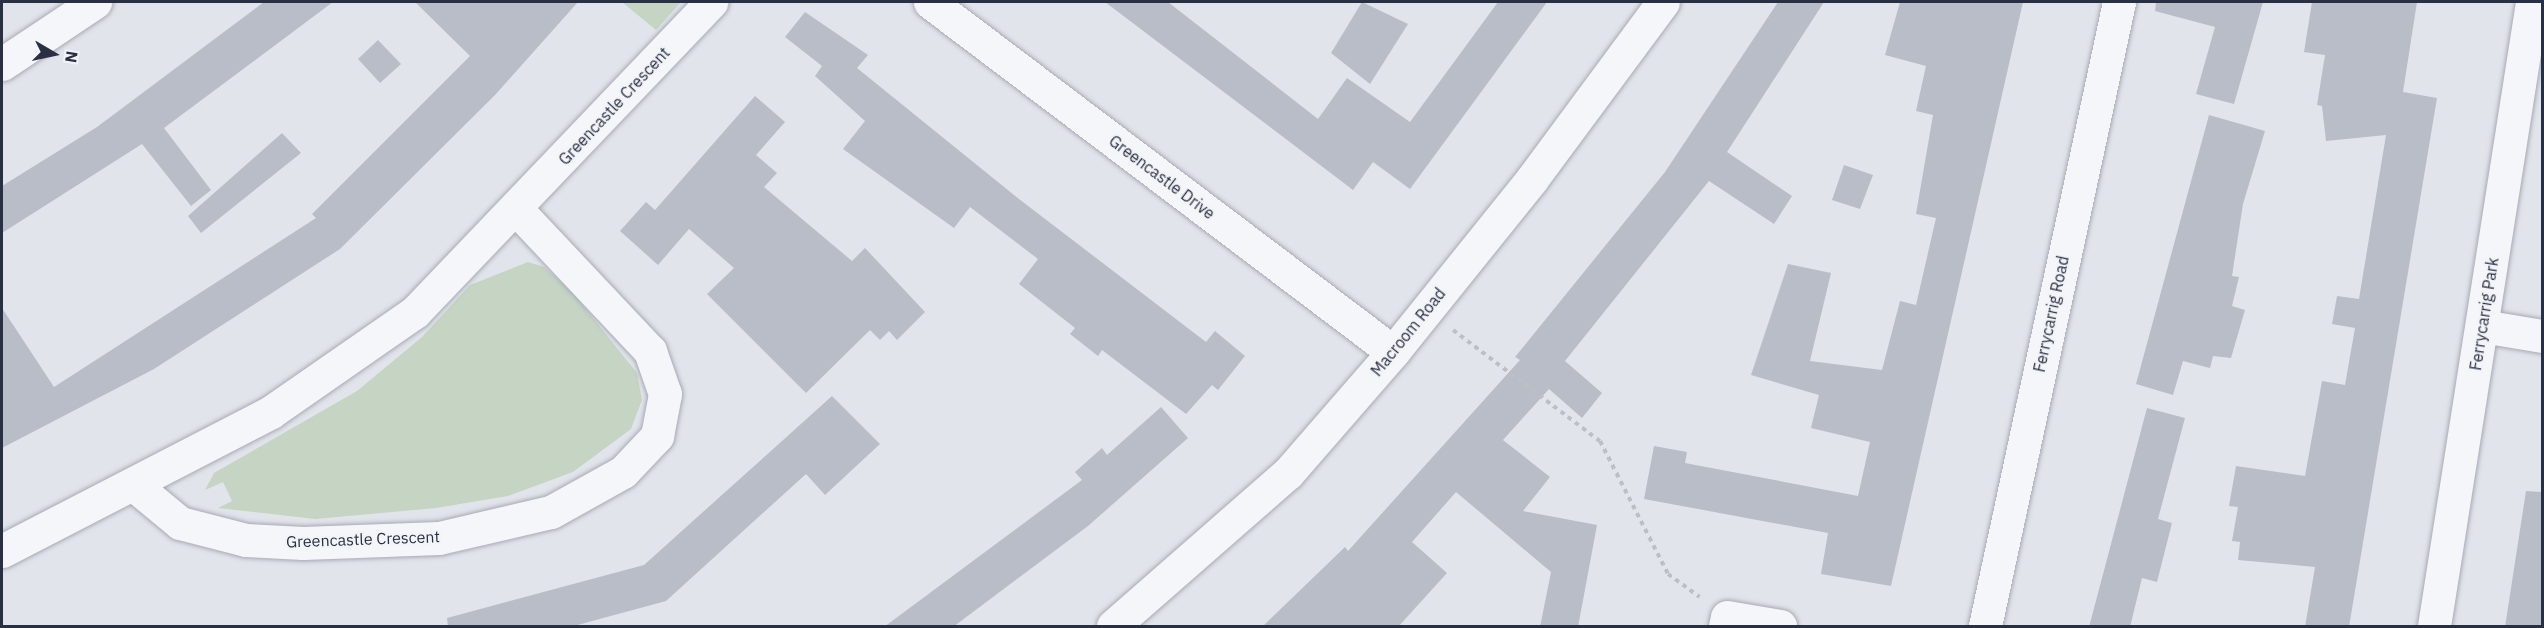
<!DOCTYPE html>
<style>
body{margin:0}
#map{position:relative;width:2544px;height:628px;overflow:hidden;background:#e2e4eb;font-family:"IBM Plex Sans",sans-serif}
div>[style]{position:absolute}
.green>*{inset:0;background:#c5d4c3}
.building>*{inset:0;background:#b9bdc8}
.path>*{height:4px;margin-top:-2px;transform-origin:0;background:repeating-linear-gradient(90deg,#bcbfc6 0 4.5px,transparent 0 9px)}
.roads{filter:drop-shadow(0 0 2px #a7aab5) drop-shadow(0 0 2px #a7aab5)}
.minor>*{height:33px;margin:-16.5px;padding:0 16.5px;transform-origin:16.5px;border-radius:16.5px;background:#f5f6f9}
.tertiary>*{height:33px;margin:-16.5px;padding:0 16.5px;transform-origin:16.5px;border-radius:16.5px;background:#f5f6f9}
span{translate:-50% -50%;white-space:nowrap;text-align:center;line-height:1.15;-webkit-text-stroke:4.5px #f2f4f8;paint-order:stroke}
.street-label{font-size:16px;color:#2a3043}
.frame{position:absolute;inset:0;border:3px solid #2a3043;pointer-events:none}
.north{position:absolute;left:24px;top:24px;width:60px;height:60px;-webkit-text-stroke:4px #f2f4f8;paint-order:stroke;rotate:99deg;font-size:16px;font-weight:700;line-height:24px;text-align:center;color:#2a3043}
.north::after{content:'';display:block;margin:auto;width:21px;height:27px;background:#2a3043;clip-path:polygon(50% 0,100% 100%,50% 72%,0 100%)}
</style>
<div id="map">
<div class="green">
<div style="clip-path:polygon(622px 2px,681px 2px,656px 30px)"></div>
<div style="clip-path:polygon(528px 262px,544px 267px,572px 292px,637px 373px,642px 400px,631px 429px,573px 472px,508px 496px,436px 508px,315px 519px,218px 508px,232px 501px,223px 482px,205px 490px,214px 473px,357px 391px,422px 337px,470px 285px)"></div>
</div>
<div class="building">
<div style="clip-path:polygon(264px 2px,333px 2px,164px 128px,211px 190px,191px 206px,142px 144px,2px 233px,2px 186px,97px 127px)"></div>
<div style="clip-path:polygon(415px 2px,578px 2px,495px 95px,340px 249px,154px 369px,2px 448px,2px 308px,54px 387px,316px 218px,312px 214px,470px 56px)"></div>
<div style="clip-path:polygon(1105px 2px,1168px 2px,1318px 119px,1347px 78px,1410px 122px,1498px 2px,1547px 2px,1410px 189px,1373px 162px,1353px 190px)"></div>
<div style="clip-path:polygon(1362px 2px,1408px 24px,1370px 84px,1331px 53px)"></div>
<div style="clip-path:polygon(1778px 2px,1824px 2px,1727px 152px,1792px 196px,1774px 224px,1709px 181px,1565px 361px,1602px 393px,1582px 418px,1549px 389px,1503px 440px,1550px 477px,1523px 511px,1597px 525px,1578px 627px,1540px 627px,1551px 572px,1456px 492px,1412px 542px,1447px 573px,1398px 627px,1262px 627px,1345px 547px,1348px 551px,1520px 360px,1515px 357px,1665px 172px)"></div>
<div style="clip-path:polygon(1900px 2px,2023px 2px,1891px 586px,1821px 574px,1828px 533px,1644px 499px,1654px 446px,1687px 452px,1685px 463px,1858px 496px,1870px 442px,1811px 428px,1819px 395px,1751px 375px,1788px 264px,1831px 273px,1810px 361px,1882px 370px,1900px 301px,1916px 305px,1936px 218px,1916px 214px,1933px 115px,1916px 111px,1926px 66px,1885px 55px)"></div>
<div style="clip-path:polygon(2156px 2px,2263px 2px,2234px 104px,2196px 94px,2215px 27px,2155px 11px)"></div>
<div style="clip-path:polygon(2312px 2px,2417px 2px,2403px 92px,2437px 98px,2349px 627px,2305px 627px,2315px 567px,2238px 560px,2240px 542px,2232px 541px,2238px 507px,2229px 506px,2236px 466px,2305px 476px,2322px 381px,2345px 385px,2355px 328px,2332px 324px,2337px 296px,2359px 299px,2386px 135px,2326px 141px,2322px 106px,2317px 105px,2325px 55px,2304px 52px)"></div>
<div style="clip-path:polygon(805px 12px,868px 55px,857px 68px,1019px 199px,1206px 342px,1215px 331px,1245px 356px,1218px 390px,1212px 385px,1186px 414px,1102px 350px,1098px 356px,1070px 334px,1075px 328px,1019px 284px,1038px 259px,970px 207px,954px 228px,843px 149px,865px 121px,815px 76px,822px 66px,785px 37px)"></div>
<div style="clip-path:polygon(378px 40px,401px 64px,380px 83px,358px 59px)"></div>
<div style="clip-path:polygon(755px 96px,785px 122px,756px 155px,777px 173px,764px 187px,852px 261px,865px 248px,925px 312px,897px 340px,889px 331px,880px 340px,870px 330px,806px 393px,707px 294px,734px 268px,689px 229px,658px 265px,620px 231px,646px 202px,655px 210px)"></div>
<div style="clip-path:polygon(2209px 115px,2265px 131px,2243px 204px,2232px 276px,2239px 277px,2232px 306px,2245px 310px,2231px 358px,2213px 356px,2210px 368px,2183px 361px,2173px 395px,2136px 384px)"></div>
<div style="clip-path:polygon(282px 133px,301px 153px,201px 233px,188px 216px)"></div>
<div style="clip-path:polygon(1844px 165px,1873px 175px,1860px 209px,1832px 200px)"></div>
<div style="clip-path:polygon(832px 396px,880px 444px,825px 495px,806px 474px,666px 601px,570px 627px,448px 627px,447px 618px,644px 565px)"></div>
<div style="clip-path:polygon(1161px 407px,1188px 438px,1088px 526px,953px 627px,884px 627px,1082px 480px,1075px 472px,1102px 448px,1107px 455px)"></div>
<div style="clip-path:polygon(2147px 408px,2185px 418px,2158px 519px,2172px 523px,2157px 582px,2142px 578px,2130px 627px,2089px 627px)"></div>
<div style="clip-path:polygon(2526px 491px,2542px 492px,2542px 627px,2505px 627px)"></div>
</div>
<div class="path">
<div style="left:1453px;top:330px;width:184px;rotate:37.1deg"></div>
<div style="left:1600px;top:441px;width:149px;rotate:62.9deg"></div>
<div style="left:1668px;top:574px;width:39px;rotate:36deg"></div>
</div>
<div class="roads">
<div class="minor">
<div style="left:930px;top:2px;width:580px;rotate:37.09deg"></div>
<div style="left:2482px;top:326px;width:61px;rotate:9.5deg"></div>
<div style="left:134px;top:485px;width:60px;rotate:39.6deg"></div>
<div style="left:180px;top:523px;width:68px;rotate:14.4deg"></div>
<div style="left:246px;top:540px;width:57px;rotate:3deg"></div>
<div style="left:303px;top:543px;width:136px;rotate:-2.1deg"></div>
<div style="left:439px;top:538px;width:115px;rotate:-13.1deg"></div>
<div style="left:551px;top:512px;width:82px;rotate:-29.1deg"></div>
<div style="left:623px;top:472px;width:50px;rotate:-46.6deg"></div>
<div style="left:657px;top:436px;width:43px;rotate:-79.2deg"></div>
<div style="left:665px;top:394px;width:46px;rotate:-109.2deg"></div>
<div style="left:650px;top:351px;width:194px;rotate:-133.3deg"></div>
<div style="left:2px;top:551px;width:303px;rotate:-27.3deg"></div>
<div style="left:271px;top:412px;width:175px;rotate:-34.8deg"></div>
<div style="left:415px;top:312px;width:429px;rotate:-46.3deg"></div>
<div style="left:1113px;top:626px;width:232px;rotate:-41.2deg"></div>
<div style="left:1288px;top:473px;width:160px;rotate:-49deg"></div>
<div style="left:1393px;top:352px;width:222px;rotate:-51.2deg"></div>
<div style="left:1532px;top:179px;width:220px;rotate:-53.5deg"></div>
<div style="left:1725px;top:626px;width:9px;rotate:-77deg"></div>
<div style="left:1727px;top:617px;width:54px;rotate:9.6deg"></div>
<div style="left:1985px;top:626px;width:638px;rotate:-77.88deg"></div>
<div style="left:2434px;top:626px;width:632px;rotate:-81.07deg"></div>
</div>
<div class="tertiary">
<div style="left:2px;top:64px;width:112px;rotate:-33.7deg"></div>
</div>
</div>
<div class="street-label">
<span style="left:614px;top:106px;rotate:-47deg">Greencastle Crescent</span>
<span style="left:1162px;top:177px;rotate:37deg">Greencastle Drive</span>
<span style="left:2051px;top:314px;rotate:-78deg">Ferrycarrig Road</span>
<span style="left:2484px;top:314px;rotate:-81deg">Ferrycarrig Park</span>
<span style="left:1408px;top:332px;rotate:-51deg">Macroom Road</span>
<span style="left:363px;top:539px;rotate:-2deg">Greencastle Crescent</span>
</div>
<div class="frame"></div>
<div class="north">N</div>
</div>
